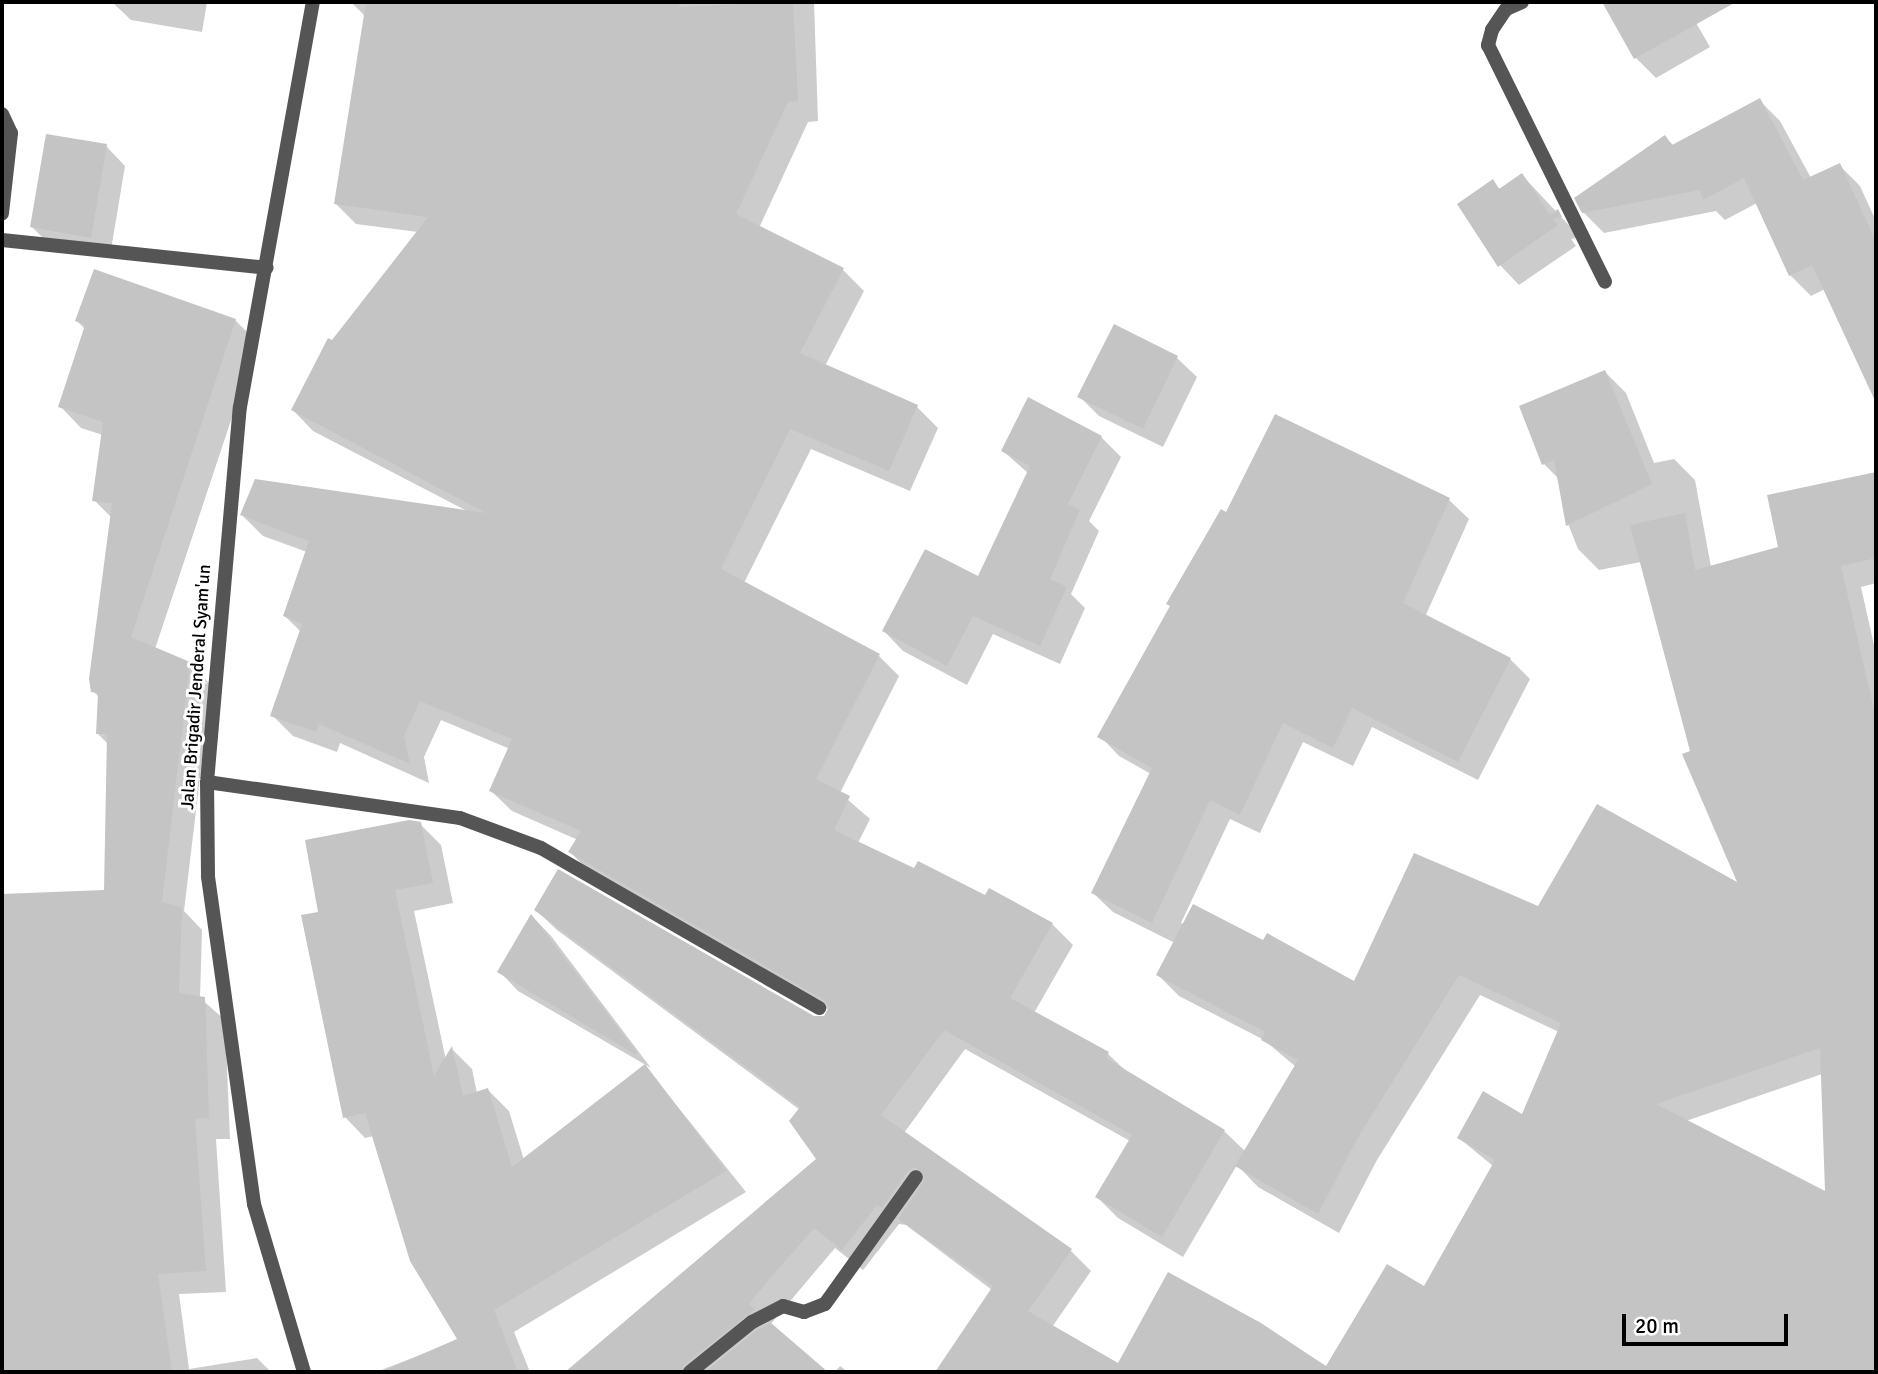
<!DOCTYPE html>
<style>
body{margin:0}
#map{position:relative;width:1878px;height:1374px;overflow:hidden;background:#fff;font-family:Signika,sans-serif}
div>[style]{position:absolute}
.shadow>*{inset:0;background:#0003}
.building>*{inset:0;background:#c4c4c4}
.minor>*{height:14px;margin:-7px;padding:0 7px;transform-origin:7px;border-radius:7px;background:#555}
span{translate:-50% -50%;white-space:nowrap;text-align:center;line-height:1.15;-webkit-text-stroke:6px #fff;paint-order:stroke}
.street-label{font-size:18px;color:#000}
.frame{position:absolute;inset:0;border:4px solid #000;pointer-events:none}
.scale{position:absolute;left:1622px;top:1314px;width:166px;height:32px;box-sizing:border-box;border:4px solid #000;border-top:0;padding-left:9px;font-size:21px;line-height:24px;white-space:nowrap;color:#000;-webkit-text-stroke:5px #fff;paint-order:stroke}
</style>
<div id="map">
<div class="shadow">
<div style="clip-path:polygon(112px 2px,207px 2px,202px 32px,131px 20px)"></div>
<div style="clip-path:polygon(evenodd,351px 2px,814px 2px,818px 121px,808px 122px,759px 228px,843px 270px,864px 291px,825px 366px,917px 407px,938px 428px,910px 491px,811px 449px,744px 583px,879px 656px,899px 676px,840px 793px,870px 819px,858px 843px,915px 871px,1052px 924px,1073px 945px,1034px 1013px,1108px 1054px,1128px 1073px,1224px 1131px,1246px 1152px,1296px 1067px,1264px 1040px,1179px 996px,1158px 975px,1175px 943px,1113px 912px,1093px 893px,1151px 774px,1119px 756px,1100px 736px,1226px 514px,1449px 500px,1469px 519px,1425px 617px,1510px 659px,1530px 679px,1478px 780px,1372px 727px,1353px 766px,1303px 742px,1260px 833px,1230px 819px,1181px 923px,1263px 943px,1354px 984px,1539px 908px,1741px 886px,1692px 752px,1641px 562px,1599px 570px,1578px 549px,1567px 521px,1559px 479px,1544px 464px,1605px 372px,1626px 393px,1654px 463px,1674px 459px,1695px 480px,1711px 567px,1781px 549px,1769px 497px,1876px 474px,1876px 583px,1861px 587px,1876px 654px,1876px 1372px,937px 1372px,992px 1290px,906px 1225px,899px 1224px,863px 1270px,835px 1248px,770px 1325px,825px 1372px,568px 1372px,818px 1159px,800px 1110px,557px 930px,536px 910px,814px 1018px,825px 1018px,829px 1010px,591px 873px,570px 852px,578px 840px,512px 811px,491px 791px,510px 749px,441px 720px,424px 757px,429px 783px,340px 743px,337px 752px,293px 736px,272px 715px,301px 632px,285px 616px,307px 552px,263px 536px,242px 515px,467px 511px,313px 431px,293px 410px,418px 232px,356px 224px,335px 203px,365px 16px,351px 2px,1480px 995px,1559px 1032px,1523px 1116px,1459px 1138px,1493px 1166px,1425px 1288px,1327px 1369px,1119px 1365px,1052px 1327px,1091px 1271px,1070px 1250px,904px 1133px,965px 1049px,1130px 1141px,1097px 1197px,1118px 1218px,1183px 1257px,1237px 1165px,1258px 1187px,1339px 1233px,1377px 1160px,1480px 995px,351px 2px,1822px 1074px,1826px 1193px,1686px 1121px,1822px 1074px)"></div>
<div style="clip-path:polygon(1604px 2px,1684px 2px,1710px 47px,1656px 78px,1636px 58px)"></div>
<div style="clip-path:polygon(1759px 100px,1780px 121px,1811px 178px,1839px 165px,1860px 186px,1876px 221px,1876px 399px,1825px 289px,1811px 296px,1790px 275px,1757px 203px,1725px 220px,1716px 211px,1604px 233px,1583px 212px,1665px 137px,1674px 146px)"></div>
<div style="clip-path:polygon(106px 146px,125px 166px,110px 256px,52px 247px,32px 227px)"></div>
<div style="clip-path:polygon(1522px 175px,1580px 237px,1571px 239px,1576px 246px,1519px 285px,1500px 265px,1492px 182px,1501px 190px)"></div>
<div style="clip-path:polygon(235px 320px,257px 342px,155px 649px,189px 663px,211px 685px,184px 911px,202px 930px,200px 998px,225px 1020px,230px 1139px,216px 1139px,226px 1292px,179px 1294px,189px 1369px,257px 1358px,271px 1372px,2px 1372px,2px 896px,105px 892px,108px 744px,97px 733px,100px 698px,93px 691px,112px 518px,94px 500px,103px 435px,81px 428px,60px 406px,85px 329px,77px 321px)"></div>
<div style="clip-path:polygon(1177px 358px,1197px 377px,1163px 447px,1099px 416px,1079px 396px)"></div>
<div style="clip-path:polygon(1101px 437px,1121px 457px,1089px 521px,1099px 531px,1071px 594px,1085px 608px,1060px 664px,993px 634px,967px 685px,903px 651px,884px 631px,979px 579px,1028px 473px,1003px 451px)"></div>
<div style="clip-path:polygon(420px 824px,441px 845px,453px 903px,414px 911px,446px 1060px,452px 1049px,472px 1069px,477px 1093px,488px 1090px,509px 1111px,524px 1160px,645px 1066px,746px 1192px,514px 1332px,530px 1372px,376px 1372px,459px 1340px,374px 1136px,365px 1138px,345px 1117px,320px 914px)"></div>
<div style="clip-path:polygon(532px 916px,551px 936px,651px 1068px,518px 991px,499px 971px)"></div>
<div style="clip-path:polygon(840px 1366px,848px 1372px,835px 1372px)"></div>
</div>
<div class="building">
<div style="clip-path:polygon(evenodd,366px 2px,680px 2px,679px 7px,793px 2px,798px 101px,788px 102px,736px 214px,844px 268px,800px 353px,918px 405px,889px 471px,790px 429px,721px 569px,880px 654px,816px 779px,850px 796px,834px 830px,914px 868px,918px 861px,985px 895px,989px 888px,1053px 923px,1010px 998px,1109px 1052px,1106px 1058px,1225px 1130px,1162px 1237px,1095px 1197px,1132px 1135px,944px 1030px,881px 1115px,1072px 1249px,1028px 1311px,1118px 1363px,1168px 1272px,1261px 1323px,1326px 1366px,1387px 1264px,1424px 1286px,1495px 1160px,1457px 1138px,1483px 1091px,1522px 1114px,1561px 1023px,1459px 975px,1357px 1139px,1318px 1214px,1235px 1166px,1298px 1060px,1261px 1040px,1265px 1032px,1156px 975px,1193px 904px,1263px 940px,1267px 933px,1354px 981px,1414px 853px,1538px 906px,1597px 804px,1737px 882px,1682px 754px,1690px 751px,1630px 525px,1685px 513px,1695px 570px,1778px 547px,1767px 495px,1876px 472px,1876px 558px,1841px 566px,1876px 719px,1876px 1372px,935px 1372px,993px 1286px,898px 1219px,925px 1179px,916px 1167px,908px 1171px,882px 1208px,877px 1205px,842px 1250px,814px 1228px,755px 1296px,749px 1304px,755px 1309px,684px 1365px,681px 1372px,565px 1372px,816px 1159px,789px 1121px,800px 1107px,534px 910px,558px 869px,814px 1016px,824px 1016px,829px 1007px,824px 1000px,568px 852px,581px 831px,489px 791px,512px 739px,420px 701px,404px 736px,410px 764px,319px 724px,316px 732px,270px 716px,302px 624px,283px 616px,309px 541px,240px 515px,255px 479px,486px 513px,291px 410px,328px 338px,332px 340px,428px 217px,334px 204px,366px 2px,1820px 1048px,1825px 1191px,1656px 1104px,1820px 1048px)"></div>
<div style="clip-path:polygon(1602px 2px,1736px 2px,1634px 59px)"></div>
<div style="clip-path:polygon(1760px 98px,1803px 180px,1840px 163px,1876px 242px,1876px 403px,1812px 265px,1789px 276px,1744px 178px,1703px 200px,1700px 190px,1582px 213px,1574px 198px,1665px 135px,1672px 145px)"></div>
<div style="clip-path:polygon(46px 134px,107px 144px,91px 238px,30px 227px)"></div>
<div style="clip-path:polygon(1522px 173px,1550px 215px,1558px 209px,1562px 217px,1553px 219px,1558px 225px,1498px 267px,1457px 204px,1493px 179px,1499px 189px)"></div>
<div style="clip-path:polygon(94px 269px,236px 319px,131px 637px,190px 662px,162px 902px,182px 907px,179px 993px,205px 997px,209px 1118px,195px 1119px,206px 1271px,158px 1274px,172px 1372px,2px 1372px,2px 894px,104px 890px,107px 734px,96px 734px,98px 693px,91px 692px,89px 679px,112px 503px,92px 501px,103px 422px,58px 407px,85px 325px,75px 321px)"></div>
<div style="clip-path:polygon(1114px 324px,1178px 356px,1143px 429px,1077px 397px)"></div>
<div style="clip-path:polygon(1605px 370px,1652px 484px,1566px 526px,1554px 460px,1542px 465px,1519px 406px)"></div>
<div style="clip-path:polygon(1028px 397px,1102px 436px,1068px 504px,1080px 510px,1050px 579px,1067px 587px,1040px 646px,973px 616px,947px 666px,882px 631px,925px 549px,978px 576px,1030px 466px,1001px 451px)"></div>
<div style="clip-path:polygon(1275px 414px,1450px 498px,1403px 603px,1511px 658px,1458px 762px,1352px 708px,1333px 748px,1283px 723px,1240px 815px,1210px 800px,1152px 923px,1091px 893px,1152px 768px,1097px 737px,1170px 606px,1166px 604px,1221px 509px,1226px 512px)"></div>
<div style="clip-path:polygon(409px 820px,421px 822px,433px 883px,395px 890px,434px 1076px,452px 1046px,463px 1096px,488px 1088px,512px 1167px,645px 1064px,726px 1171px,494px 1310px,518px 1372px,381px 1372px,457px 1339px,410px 1261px,365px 1113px,343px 1118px,301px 915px,318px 912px,305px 840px)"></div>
<div style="clip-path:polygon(531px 914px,637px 1053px,636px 1055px,497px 972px)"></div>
<div style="clip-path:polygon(771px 1323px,828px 1372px,705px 1372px,757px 1330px)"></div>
</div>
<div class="minor">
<div style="left:1522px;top:2px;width:17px;rotate:156deg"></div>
<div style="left:1506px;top:9px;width:25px;rotate:124deg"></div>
<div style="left:1492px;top:30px;width:16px;rotate:105deg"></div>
<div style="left:1488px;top:45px;width:264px;rotate:63.7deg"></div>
<div style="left:2px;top:114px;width:21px;rotate:65deg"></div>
<div style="left:11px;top:133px;width:81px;rotate:96.4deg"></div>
<div style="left:2px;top:240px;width:266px;rotate:6deg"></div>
<div style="left:207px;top:782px;width:256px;rotate:8.1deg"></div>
<div style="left:460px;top:818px;width:86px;rotate:20.3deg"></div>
<div style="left:541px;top:848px;width:321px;rotate:29.9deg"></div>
<div style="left:304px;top:1372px;width:175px;rotate:-106.6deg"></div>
<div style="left:254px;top:1204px;width:331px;rotate:-98deg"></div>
<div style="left:208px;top:876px;width:94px;rotate:-90.6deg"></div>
<div style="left:207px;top:782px;width:376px;rotate:-85deg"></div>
<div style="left:240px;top:407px;width:412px;rotate:-79.8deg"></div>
<div style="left:690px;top:1372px;width:80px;rotate:-38.9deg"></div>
<div style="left:752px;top:1322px;width:35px;rotate:-27deg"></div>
<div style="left:783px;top:1306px;width:22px;rotate:16deg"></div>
<div style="left:804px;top:1312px;width:22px;rotate:-21deg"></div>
<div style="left:825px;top:1304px;width:156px;rotate:-54.4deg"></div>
</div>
<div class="street-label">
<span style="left:196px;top:687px;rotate:-86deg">Jalan Brigadir Jenderal Syam'un</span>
</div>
<div class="frame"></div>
<div class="scale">20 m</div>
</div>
